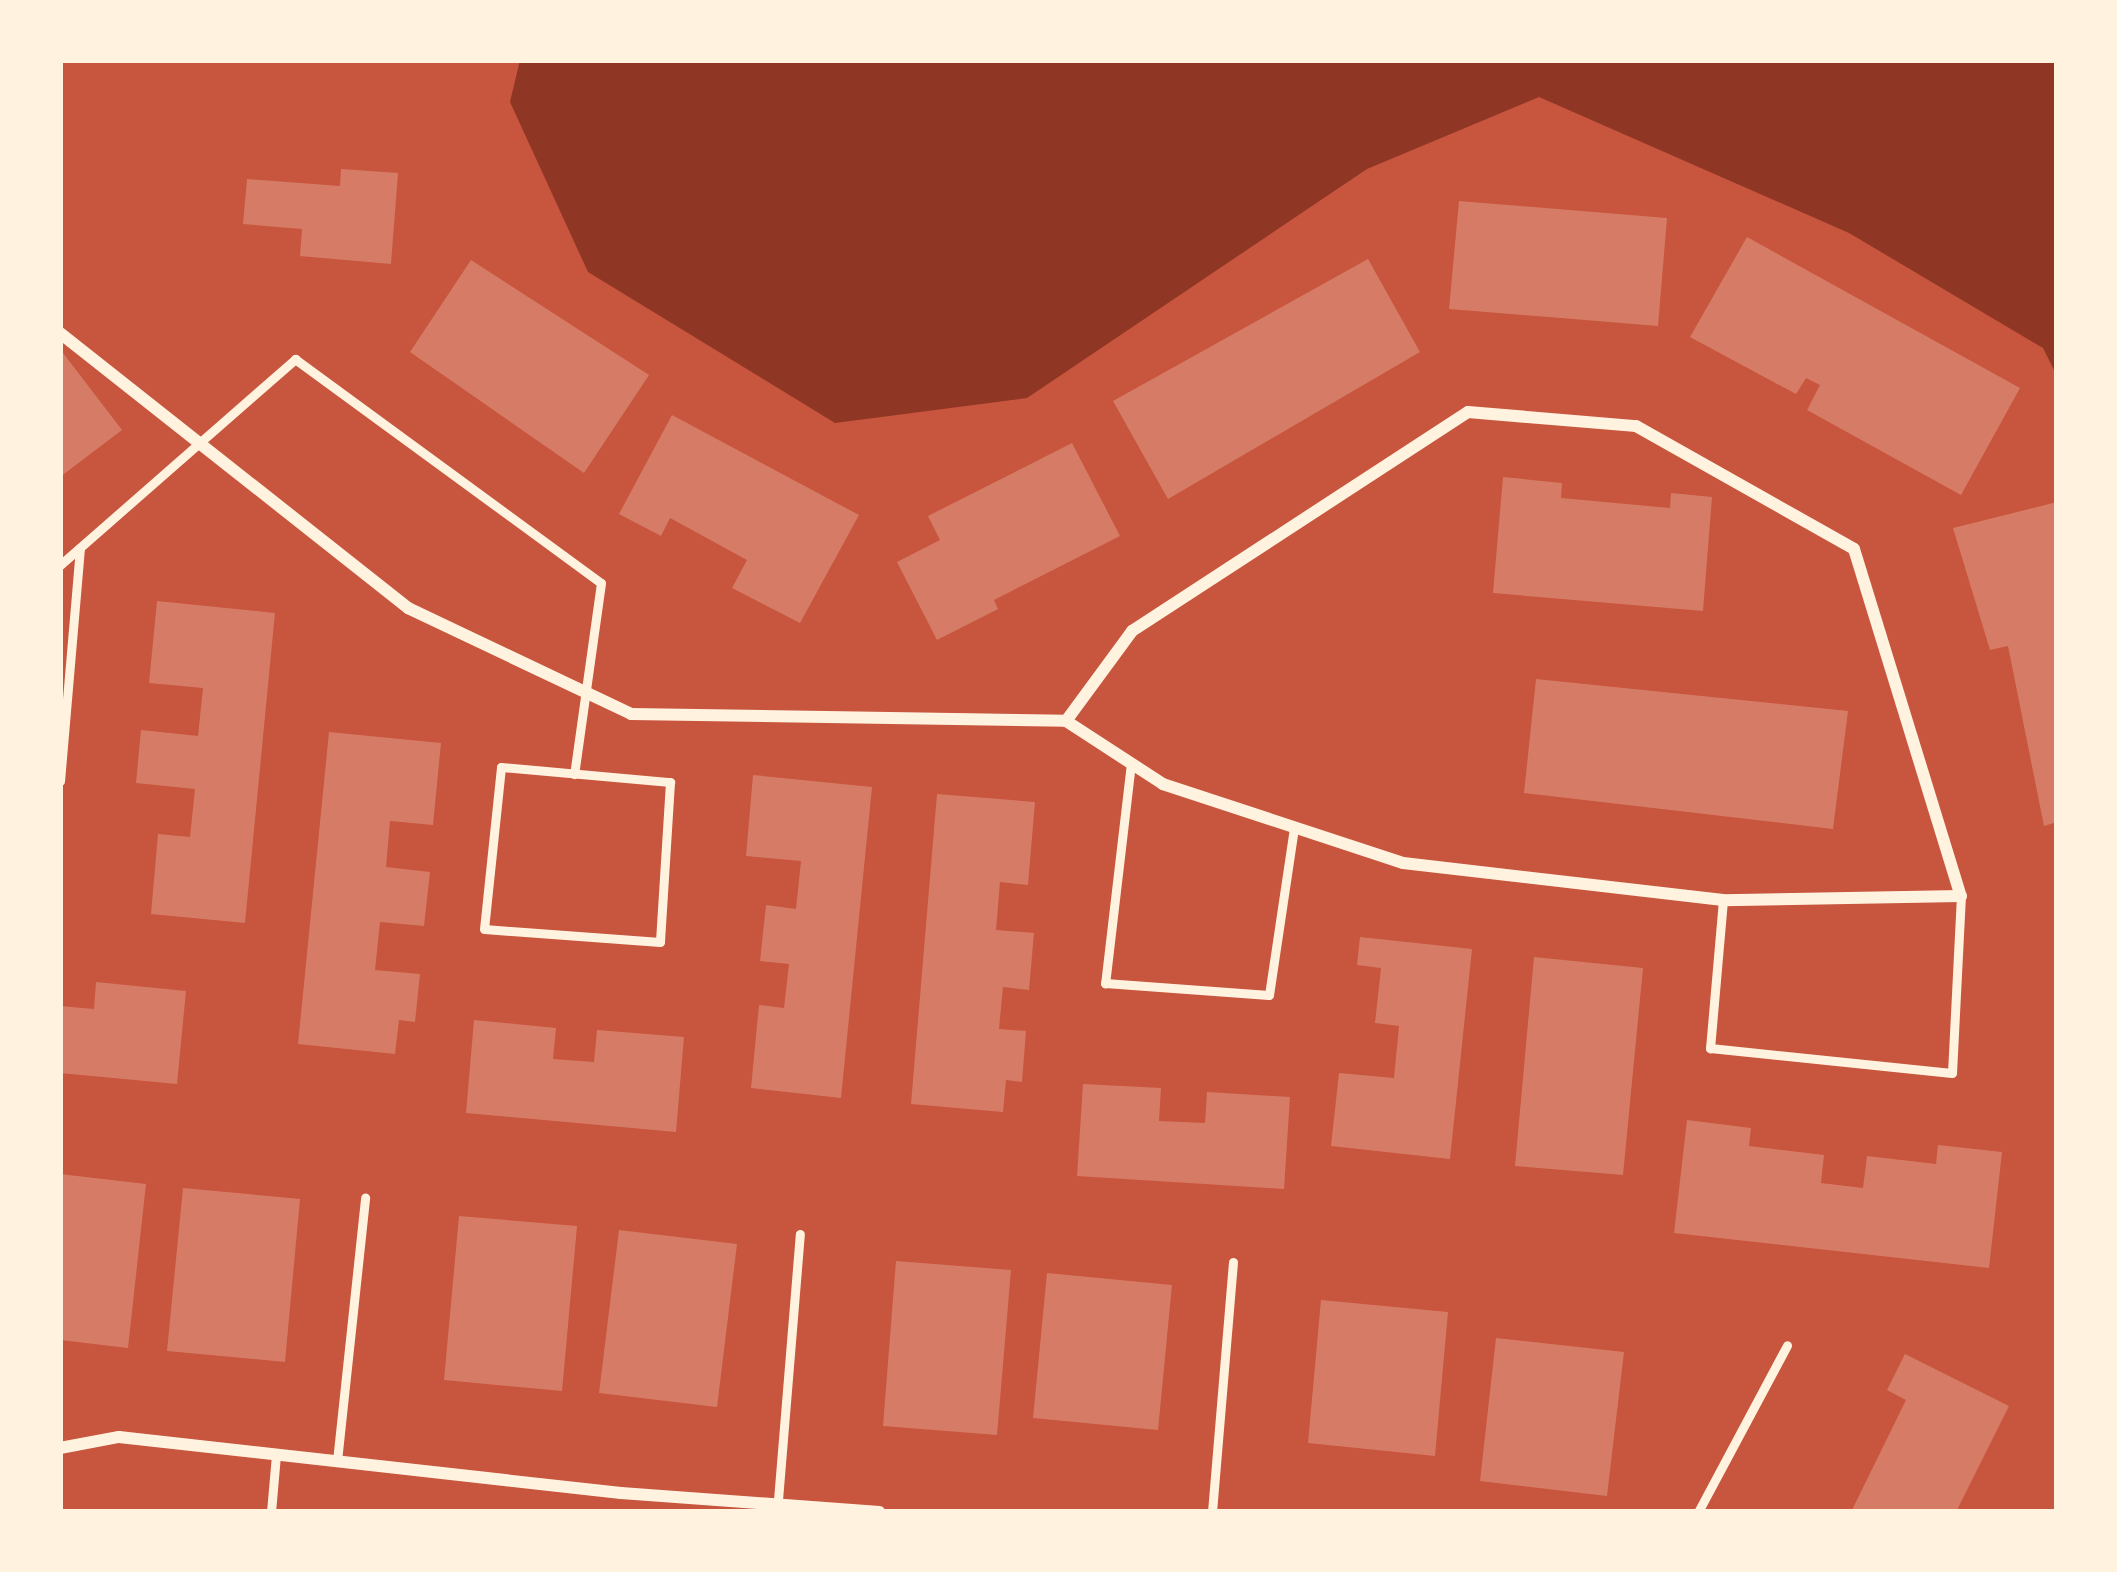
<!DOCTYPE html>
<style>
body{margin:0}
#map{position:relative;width:2117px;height:1572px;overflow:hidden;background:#c8553d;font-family:Raleway,sans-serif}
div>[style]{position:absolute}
.water>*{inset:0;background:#8f3625}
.building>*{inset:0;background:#d67c66}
.service>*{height:9px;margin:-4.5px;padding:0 4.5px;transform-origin:4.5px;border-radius:4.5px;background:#fff3e0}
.minor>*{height:12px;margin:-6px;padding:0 6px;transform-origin:6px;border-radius:6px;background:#fff3e0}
span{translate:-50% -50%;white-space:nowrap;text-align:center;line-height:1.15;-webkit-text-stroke:9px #fff3e0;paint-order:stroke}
.frame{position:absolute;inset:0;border:63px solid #fff3e0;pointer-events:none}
</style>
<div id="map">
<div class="water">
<div style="clip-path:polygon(520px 60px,2057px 60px,2057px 376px,2043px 348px,1849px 233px,1539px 97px,1367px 169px,1027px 398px,835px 423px,588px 272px,510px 102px)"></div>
</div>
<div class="building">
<div style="clip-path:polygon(341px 169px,398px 173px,391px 264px,300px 256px,302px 229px,243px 224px,247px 179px,340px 186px)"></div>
<div style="clip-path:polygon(1459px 201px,1667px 218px,1658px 326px,1449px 309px)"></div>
<div style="clip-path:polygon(1747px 237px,2020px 388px,1961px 495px,1807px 410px,1820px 385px,1806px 378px,1796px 394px,1690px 337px)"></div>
<div style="clip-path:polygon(1368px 259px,1420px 352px,1168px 499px,1113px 401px)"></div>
<div style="clip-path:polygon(471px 260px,649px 375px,584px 473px,410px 352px)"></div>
<div style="clip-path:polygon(60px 349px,122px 430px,60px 477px)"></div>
<div style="clip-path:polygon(672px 415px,859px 515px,800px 623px,732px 588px,747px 560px,670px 518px,661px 536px,619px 514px)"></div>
<div style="clip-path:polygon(1072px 443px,1120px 536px,994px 600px,998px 609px,937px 640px,897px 562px,940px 540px,928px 516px)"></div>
<div style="clip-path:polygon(1503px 477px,1562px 483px,1561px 498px,1670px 508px,1671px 493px,1712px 497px,1703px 611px,1493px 593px)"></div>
<div style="clip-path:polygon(2057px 502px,2057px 822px,2044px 826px,2008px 646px,1990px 650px,1953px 528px)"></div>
<div style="clip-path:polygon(157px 601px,275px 613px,245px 923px,151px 914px,158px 834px,190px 837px,195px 789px,136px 783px,141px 730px,198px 736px,203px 688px,149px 683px)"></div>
<div style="clip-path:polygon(1536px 679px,1848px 711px,1833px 829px,1524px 793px)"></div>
<div style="clip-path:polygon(329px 732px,441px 743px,433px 825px,390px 821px,386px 867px,430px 872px,424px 926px,380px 922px,375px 970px,420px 974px,415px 1022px,399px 1020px,395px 1054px,298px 1044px)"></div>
<div style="clip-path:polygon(753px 775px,872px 787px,841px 1098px,751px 1088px,759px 1005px,784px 1008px,789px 964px,760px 961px,766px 905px,796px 909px,801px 861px,746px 856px)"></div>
<div style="clip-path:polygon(937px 794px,1035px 802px,1028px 885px,1000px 882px,996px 930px,1034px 933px,1029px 990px,1003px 987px,999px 1029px,1026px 1031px,1022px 1082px,1006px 1080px,1003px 1112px,911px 1104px)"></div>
<div style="clip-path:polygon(1360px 937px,1472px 949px,1450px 1159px,1331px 1146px,1339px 1073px,1394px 1078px,1399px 1026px,1375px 1023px,1381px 968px,1357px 965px)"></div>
<div style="clip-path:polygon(1534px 957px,1643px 968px,1623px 1175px,1515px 1166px)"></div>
<div style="clip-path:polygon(96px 982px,186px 991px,177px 1084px,60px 1073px,60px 1006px,94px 1009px)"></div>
<div style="clip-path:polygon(474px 1020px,556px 1028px,553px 1059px,594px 1062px,597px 1030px,684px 1037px,676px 1132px,466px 1113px)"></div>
<div style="clip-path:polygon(1083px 1084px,1161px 1088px,1159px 1121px,1205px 1123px,1207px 1092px,1290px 1097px,1284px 1189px,1077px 1176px)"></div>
<div style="clip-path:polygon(1687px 1120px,1751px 1128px,1749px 1146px,1824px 1155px,1821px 1183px,1863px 1188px,1867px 1156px,1936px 1164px,1938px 1145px,2002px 1152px,1989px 1268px,1674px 1233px)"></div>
<div style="clip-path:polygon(60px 1174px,146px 1184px,128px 1348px,60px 1340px)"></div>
<div style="clip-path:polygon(183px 1188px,300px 1199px,285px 1362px,167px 1351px)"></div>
<div style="clip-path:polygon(459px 1216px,577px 1226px,562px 1391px,444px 1380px)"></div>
<div style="clip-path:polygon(619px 1230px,737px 1244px,717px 1407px,599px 1393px)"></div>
<div style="clip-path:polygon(896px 1261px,1011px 1270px,997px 1435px,883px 1426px)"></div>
<div style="clip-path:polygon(1047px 1273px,1172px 1285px,1158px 1430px,1033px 1418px)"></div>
<div style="clip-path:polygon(1321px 1300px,1448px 1312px,1435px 1456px,1308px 1443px)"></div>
<div style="clip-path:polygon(1496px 1338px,1624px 1352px,1607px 1496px,1480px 1481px)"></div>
<div style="clip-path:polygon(1905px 1354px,2009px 1406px,1956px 1512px,1851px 1512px,1906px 1400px,1887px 1390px)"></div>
</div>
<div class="service">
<div style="left:60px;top:565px;width:313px;rotate:-41.2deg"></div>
<div style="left:295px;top:359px;width:379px;rotate:36.2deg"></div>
<div style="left:601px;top:583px;width:193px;rotate:98deg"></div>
<div style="left:1131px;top:763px;width:222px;rotate:96.7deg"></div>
<div style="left:1105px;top:983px;width:164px;rotate:4.2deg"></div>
<div style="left:1269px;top:995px;width:170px;rotate:-81.5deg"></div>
<div style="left:501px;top:767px;width:170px;rotate:5.1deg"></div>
<div style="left:670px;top:782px;width:160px;rotate:93.6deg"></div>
<div style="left:660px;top:942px;width:176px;rotate:-175.8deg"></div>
<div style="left:484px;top:929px;width:163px;rotate:-84deg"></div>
<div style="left:60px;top:781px;width:234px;rotate:-85.1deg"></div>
<div style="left:1723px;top:900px;width:149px;rotate:95deg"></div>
<div style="left:1710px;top:1048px;width:243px;rotate:5.9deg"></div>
<div style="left:1952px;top:1073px;width:177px;rotate:-87.1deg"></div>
<div style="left:337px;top:1461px;width:265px;rotate:-83.9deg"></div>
<div style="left:271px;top:1512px;width:57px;rotate:-85deg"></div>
<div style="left:777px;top:1512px;width:279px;rotate:-85.3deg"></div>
<div style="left:1212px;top:1512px;width:251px;rotate:-85.2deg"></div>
<div style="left:1698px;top:1512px;width:189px;rotate:-61.9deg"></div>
</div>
<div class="minor">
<div style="left:60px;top:333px;width:444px;rotate:38.3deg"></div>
<div style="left:408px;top:608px;width:247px;rotate:25.4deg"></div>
<div style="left:631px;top:714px;width:435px;rotate:0.9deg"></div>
<div style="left:1468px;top:412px;width:169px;rotate:4.8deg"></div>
<div style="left:1636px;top:426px;width:250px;rotate:29.4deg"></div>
<div style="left:1854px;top:549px;width:363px;rotate:72.9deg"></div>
<div style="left:1961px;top:896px;width:238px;rotate:179deg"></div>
<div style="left:1723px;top:900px;width:322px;rotate:-173.4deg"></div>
<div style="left:1403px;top:863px;width:253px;rotate:-161.8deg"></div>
<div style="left:1163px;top:784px;width:116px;rotate:-147deg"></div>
<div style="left:1066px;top:721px;width:112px;rotate:-53.7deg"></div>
<div style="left:1132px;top:631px;width:401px;rotate:-33.1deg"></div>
<div style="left:60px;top:1448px;width:60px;rotate:-10.6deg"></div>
<div style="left:119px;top:1437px;width:505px;rotate:6.37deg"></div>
<div style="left:621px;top:1493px;width:259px;rotate:4.2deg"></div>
</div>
<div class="frame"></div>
</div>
